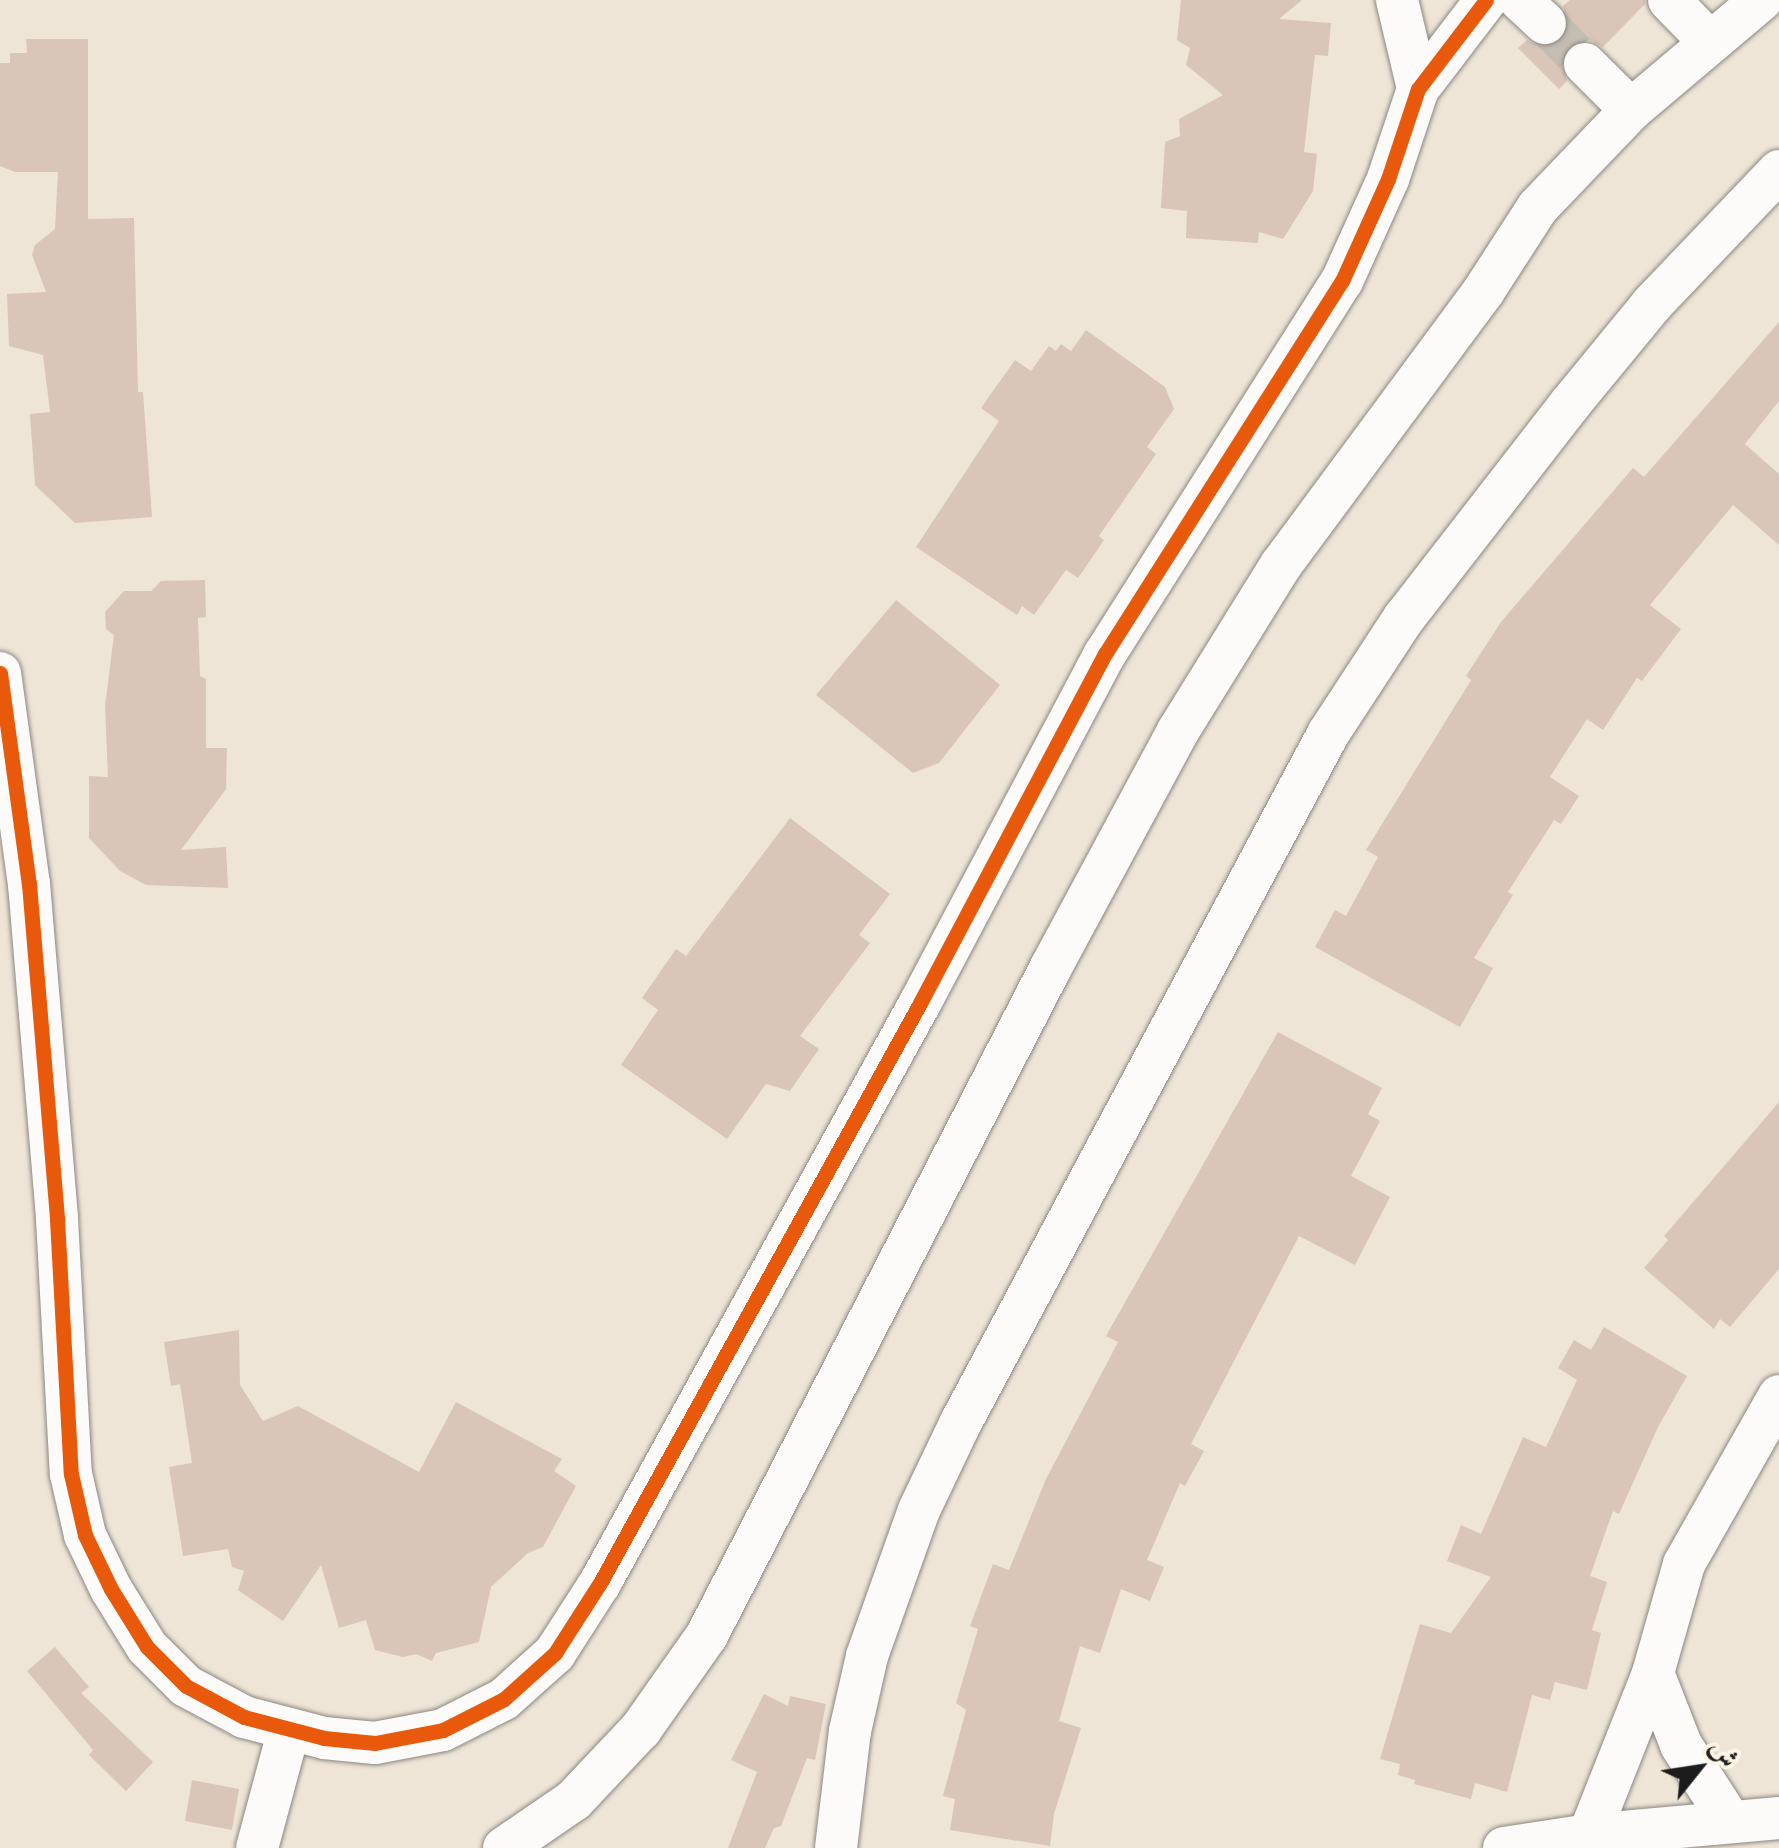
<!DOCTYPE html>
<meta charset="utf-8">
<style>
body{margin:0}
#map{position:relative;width:1779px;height:1848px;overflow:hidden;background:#eee5d7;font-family:"EB Garamond",Amiri,serif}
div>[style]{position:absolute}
.building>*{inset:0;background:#d9c6b8}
.minor-tunnel>*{height:42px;margin-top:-21px;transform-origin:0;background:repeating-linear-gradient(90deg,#c4bdb2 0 42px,transparent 0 63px)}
.roads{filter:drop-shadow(0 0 2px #8c8780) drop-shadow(0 0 2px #8c8780)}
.minor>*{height:42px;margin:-21px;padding:0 21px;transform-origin:21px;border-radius:21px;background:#fcfbf9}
.cycleway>*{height:15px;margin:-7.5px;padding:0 7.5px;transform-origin:7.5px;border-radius:7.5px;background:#e8590c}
span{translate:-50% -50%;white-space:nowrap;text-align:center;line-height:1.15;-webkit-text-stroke:8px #fcf5e5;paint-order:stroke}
.north{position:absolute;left:1649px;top:1718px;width:100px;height:100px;-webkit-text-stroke:8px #fcf5e5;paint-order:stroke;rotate:60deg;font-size:28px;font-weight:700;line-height:40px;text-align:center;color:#1c1c1c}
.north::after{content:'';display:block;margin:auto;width:35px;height:45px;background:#1c1c1c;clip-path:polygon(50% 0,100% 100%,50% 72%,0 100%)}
</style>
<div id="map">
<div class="building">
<div style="clip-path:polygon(1181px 0,1302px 0,1279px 19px,1331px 23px,1328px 56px,1315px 55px,1304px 152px,1317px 154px,1313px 191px,1283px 239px,1259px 232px,1258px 243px,1186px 238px,1187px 211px,1161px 208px,1165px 142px,1180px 136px,1179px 119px,1223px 95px,1186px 65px,1190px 48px,1177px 40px)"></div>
<div style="clip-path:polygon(1570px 0,1645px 0,1645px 4px,1603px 47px,1590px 40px,1568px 46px,1561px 58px,1567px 81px,1559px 89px,1518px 48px,1527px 40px,1541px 47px,1563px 41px,1569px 27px,1563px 6px)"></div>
<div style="clip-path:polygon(26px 39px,88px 39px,88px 219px,134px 218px,138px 392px,143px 392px,152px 517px,75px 523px,35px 485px,30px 414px,50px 412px,43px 355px,9px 346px,7px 294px,46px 292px,32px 255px,35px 245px,55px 229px,58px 172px,15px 172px,0 166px,0 63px,10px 63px,10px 53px,27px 53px)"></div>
<div style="clip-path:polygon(1779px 322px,1779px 401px,1745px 444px,1779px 474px,1779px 545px,1733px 505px,1650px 605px,1681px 629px,1642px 681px,1637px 678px,1603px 730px,1587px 719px,1550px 777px,1579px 796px,1561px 824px,1554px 820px,1508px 892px,1513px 895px,1474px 958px,1493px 968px,1460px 1027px,1315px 947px,1335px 910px,1346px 916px,1378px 857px,1366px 850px,1471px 680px,1466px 676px,1501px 622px,1633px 468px,1644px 477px)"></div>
<div style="clip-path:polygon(1086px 330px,1165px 387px,1174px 409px,1147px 447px,1156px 454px,1099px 536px,1104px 540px,1078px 578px,1066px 570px,1034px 615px,1022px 606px,1017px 615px,916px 547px,999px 421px,981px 408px,1015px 360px,1031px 371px,1049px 346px,1056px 351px,1061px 344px,1071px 351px)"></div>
<div style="clip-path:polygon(205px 580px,206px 617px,198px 618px,200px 676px,206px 679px,206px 748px,227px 748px,226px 789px,181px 850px,226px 847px,228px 888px,146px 885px,120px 871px,89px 838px,89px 776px,108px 777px,105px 706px,114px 635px,106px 629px,105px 612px,124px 591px,151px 591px,161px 581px)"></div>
<div style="clip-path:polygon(896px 600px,1000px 685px,939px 763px,913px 773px,816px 695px)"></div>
<div style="clip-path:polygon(790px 818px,890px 894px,859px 935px,870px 943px,800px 1036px,819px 1049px,790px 1091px,766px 1084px,727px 1139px,621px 1065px,658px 1010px,642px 998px,676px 949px,686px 956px)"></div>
<div style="clip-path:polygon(1278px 1032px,1382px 1088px,1368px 1114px,1380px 1121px,1351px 1176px,1390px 1197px,1355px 1265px,1299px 1236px,1191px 1444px,1204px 1451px,1185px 1486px,1180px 1483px,1147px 1560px,1164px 1567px,1150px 1601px,1121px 1589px,1100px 1653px,1080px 1646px,1059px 1721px,1081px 1728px,1054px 1814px,1050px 1846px,950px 1830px,955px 1799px,943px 1796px,966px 1710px,956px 1703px,978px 1629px,970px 1626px,993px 1564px,1009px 1570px,1046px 1479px,1118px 1342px,1106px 1336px)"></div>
<div style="clip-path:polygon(1779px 1102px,1779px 1269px,1730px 1327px,1720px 1319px,1714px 1329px,1644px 1268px,1668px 1240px,1664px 1236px)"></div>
<div style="clip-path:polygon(1604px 1327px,1687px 1376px,1658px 1427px,1619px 1514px,1613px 1511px,1590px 1576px,1607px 1582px,1592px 1630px,1601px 1633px,1587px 1690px,1555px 1682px,1550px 1700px,1532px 1695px,1507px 1792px,1475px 1783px,1471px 1799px,1414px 1784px,1415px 1780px,1398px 1775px,1400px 1764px,1380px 1759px,1420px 1624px,1451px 1633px,1491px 1577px,1447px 1561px,1461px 1525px,1481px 1534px,1523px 1437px,1546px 1447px,1577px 1380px,1558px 1368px,1574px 1340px,1591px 1350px)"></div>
<div style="clip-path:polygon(239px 1330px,240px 1385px,263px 1421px,298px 1406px,419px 1472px,456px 1402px,562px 1459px,554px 1471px,576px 1486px,543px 1547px,528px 1553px,491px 1587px,479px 1642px,436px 1653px,432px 1661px,416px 1654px,403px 1657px,375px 1650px,366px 1620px,339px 1628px,321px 1565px,283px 1621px,238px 1590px,244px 1571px,232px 1567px,228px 1549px,183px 1556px,169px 1467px,192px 1463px,180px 1384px,171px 1386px,164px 1342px)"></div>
<div style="clip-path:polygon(55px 1647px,89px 1687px,81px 1693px,153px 1762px,126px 1791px,89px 1755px,93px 1750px,27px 1671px)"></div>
<div style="clip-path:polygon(764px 1694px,788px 1706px,790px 1696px,826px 1704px,815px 1760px,807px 1758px,781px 1826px,774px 1828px,765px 1848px,728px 1848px,757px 1772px,731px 1760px)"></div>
<div style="clip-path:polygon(192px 1780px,239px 1789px,232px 1830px,185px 1821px)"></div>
</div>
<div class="minor-tunnel">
<div style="left:1545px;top:23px;width:57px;rotate:45.7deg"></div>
</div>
<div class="roads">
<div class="minor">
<div style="left:1397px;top:0;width:91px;rotate:76.7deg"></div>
<div style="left:1520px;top:0;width:34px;rotate:43deg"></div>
<div style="left:1669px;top:0;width:57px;rotate:45.7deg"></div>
<div style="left:1585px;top:64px;width:65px;rotate:45deg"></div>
<div style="left:0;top:673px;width:213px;rotate:82.2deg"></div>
<div style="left:29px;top:884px;width:336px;rotate:85.2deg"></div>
<div style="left:57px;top:1219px;width:255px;rotate:86.9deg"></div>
<div style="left:71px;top:1474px;width:63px;rotate:77.1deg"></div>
<div style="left:85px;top:1535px;width:60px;rotate:64.3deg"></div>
<div style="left:111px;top:1589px;width:68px;rotate:58.2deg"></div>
<div style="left:147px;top:1647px;width:55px;rotate:45deg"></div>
<div style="left:186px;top:1686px;width:66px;rotate:28.1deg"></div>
<div style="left:244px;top:1717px;width:83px;rotate:14.7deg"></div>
<div style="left:324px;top:1738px;width:51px;rotate:5.6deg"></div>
<div style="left:375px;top:1743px;width:69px;rotate:-10.8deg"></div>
<div style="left:443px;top:1730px;width:68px;rotate:-26.9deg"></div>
<div style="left:504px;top:1699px;width:69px;rotate:-42deg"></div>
<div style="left:555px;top:1653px;width:83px;rotate:-57.3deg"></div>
<div style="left:600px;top:1583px;width:662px;rotate:-61.11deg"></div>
<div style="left:920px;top:1003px;width:395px;rotate:-62.1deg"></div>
<div style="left:1105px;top:654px;width:442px;rotate:-57.6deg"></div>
<div style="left:1342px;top:281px;width:112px;rotate:-65.7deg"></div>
<div style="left:1388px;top:179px;width:95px;rotate:-71.6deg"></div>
<div style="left:1418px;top:89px;width:112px;rotate:-52.6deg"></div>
<div style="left:1653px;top:1673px;width:77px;rotate:68.7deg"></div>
<div style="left:1681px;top:1745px;width:90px;rotate:57.2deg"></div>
<div style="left:1589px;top:1835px;width:174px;rotate:-68.4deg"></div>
<div style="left:1653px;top:1673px;width:113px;rotate:-74.1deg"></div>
<div style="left:1684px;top:1564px;width:193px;rotate:-60.5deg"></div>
<div style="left:257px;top:1848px;width:123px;rotate:-74.9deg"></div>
<div style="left:504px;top:1848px;width:85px;rotate:-34.4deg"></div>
<div style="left:574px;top:1800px;width:98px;rotate:-46.7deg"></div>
<div style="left:641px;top:1729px;width:115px;rotate:-54.9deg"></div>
<div style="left:707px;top:1635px;width:751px;rotate:-62.75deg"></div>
<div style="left:1051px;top:967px;width:268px;rotate:-61.7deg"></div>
<div style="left:1178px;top:731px;width:195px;rotate:-58.2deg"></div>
<div style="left:1281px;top:565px;width:340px;rotate:-53.5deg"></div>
<div style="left:1483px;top:292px;width:101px;rotate:-57.1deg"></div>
<div style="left:1538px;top:207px;width:134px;rotate:-46.2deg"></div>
<div style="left:1631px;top:110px;width:170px;rotate:-40.2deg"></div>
<div style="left:836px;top:1848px;width:118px;rotate:-83.2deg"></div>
<div style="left:850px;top:1731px;width:77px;rotate:-77.2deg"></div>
<div style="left:867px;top:1656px;width:155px;rotate:-70.4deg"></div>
<div style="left:919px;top:1510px;width:98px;rotate:-64.5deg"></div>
<div style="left:961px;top:1422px;width:780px;rotate:-61.92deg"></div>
<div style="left:1328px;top:734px;width:139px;rotate:-56.8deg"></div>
<div style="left:1404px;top:618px;width:271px;rotate:-52.2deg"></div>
<div style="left:1570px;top:404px;width:129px;rotate:-50.6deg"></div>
<div style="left:1652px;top:304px;width:184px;rotate:-46.3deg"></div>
<div style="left:1504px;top:1848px;width:86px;rotate:-8.7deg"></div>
<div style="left:1589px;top:1835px;width:191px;rotate:-5.1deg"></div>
</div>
</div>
<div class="cycleway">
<div style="left:0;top:673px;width:213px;rotate:82.2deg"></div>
<div style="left:29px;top:884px;width:336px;rotate:85.2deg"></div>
<div style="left:57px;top:1219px;width:255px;rotate:86.9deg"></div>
<div style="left:71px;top:1474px;width:63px;rotate:77.1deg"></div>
<div style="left:85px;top:1535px;width:60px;rotate:64.3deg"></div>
<div style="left:111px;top:1589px;width:68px;rotate:58.2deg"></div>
<div style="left:147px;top:1647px;width:55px;rotate:45deg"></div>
<div style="left:186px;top:1686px;width:66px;rotate:28.1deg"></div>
<div style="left:244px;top:1717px;width:83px;rotate:14.7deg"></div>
<div style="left:324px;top:1738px;width:51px;rotate:5.6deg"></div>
<div style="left:375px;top:1743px;width:69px;rotate:-10.8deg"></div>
<div style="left:443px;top:1730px;width:68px;rotate:-26.9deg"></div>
<div style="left:504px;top:1699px;width:69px;rotate:-42deg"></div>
<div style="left:555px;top:1653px;width:83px;rotate:-57.3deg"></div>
<div style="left:600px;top:1583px;width:662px;rotate:-61.11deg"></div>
<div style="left:920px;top:1003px;width:395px;rotate:-62.1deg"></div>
<div style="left:1105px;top:654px;width:442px;rotate:-57.6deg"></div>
<div style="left:1342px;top:281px;width:112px;rotate:-65.7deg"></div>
<div style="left:1388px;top:179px;width:95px;rotate:-71.6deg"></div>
<div style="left:1418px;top:89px;width:112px;rotate:-52.6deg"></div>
</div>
<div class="north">ش</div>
</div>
